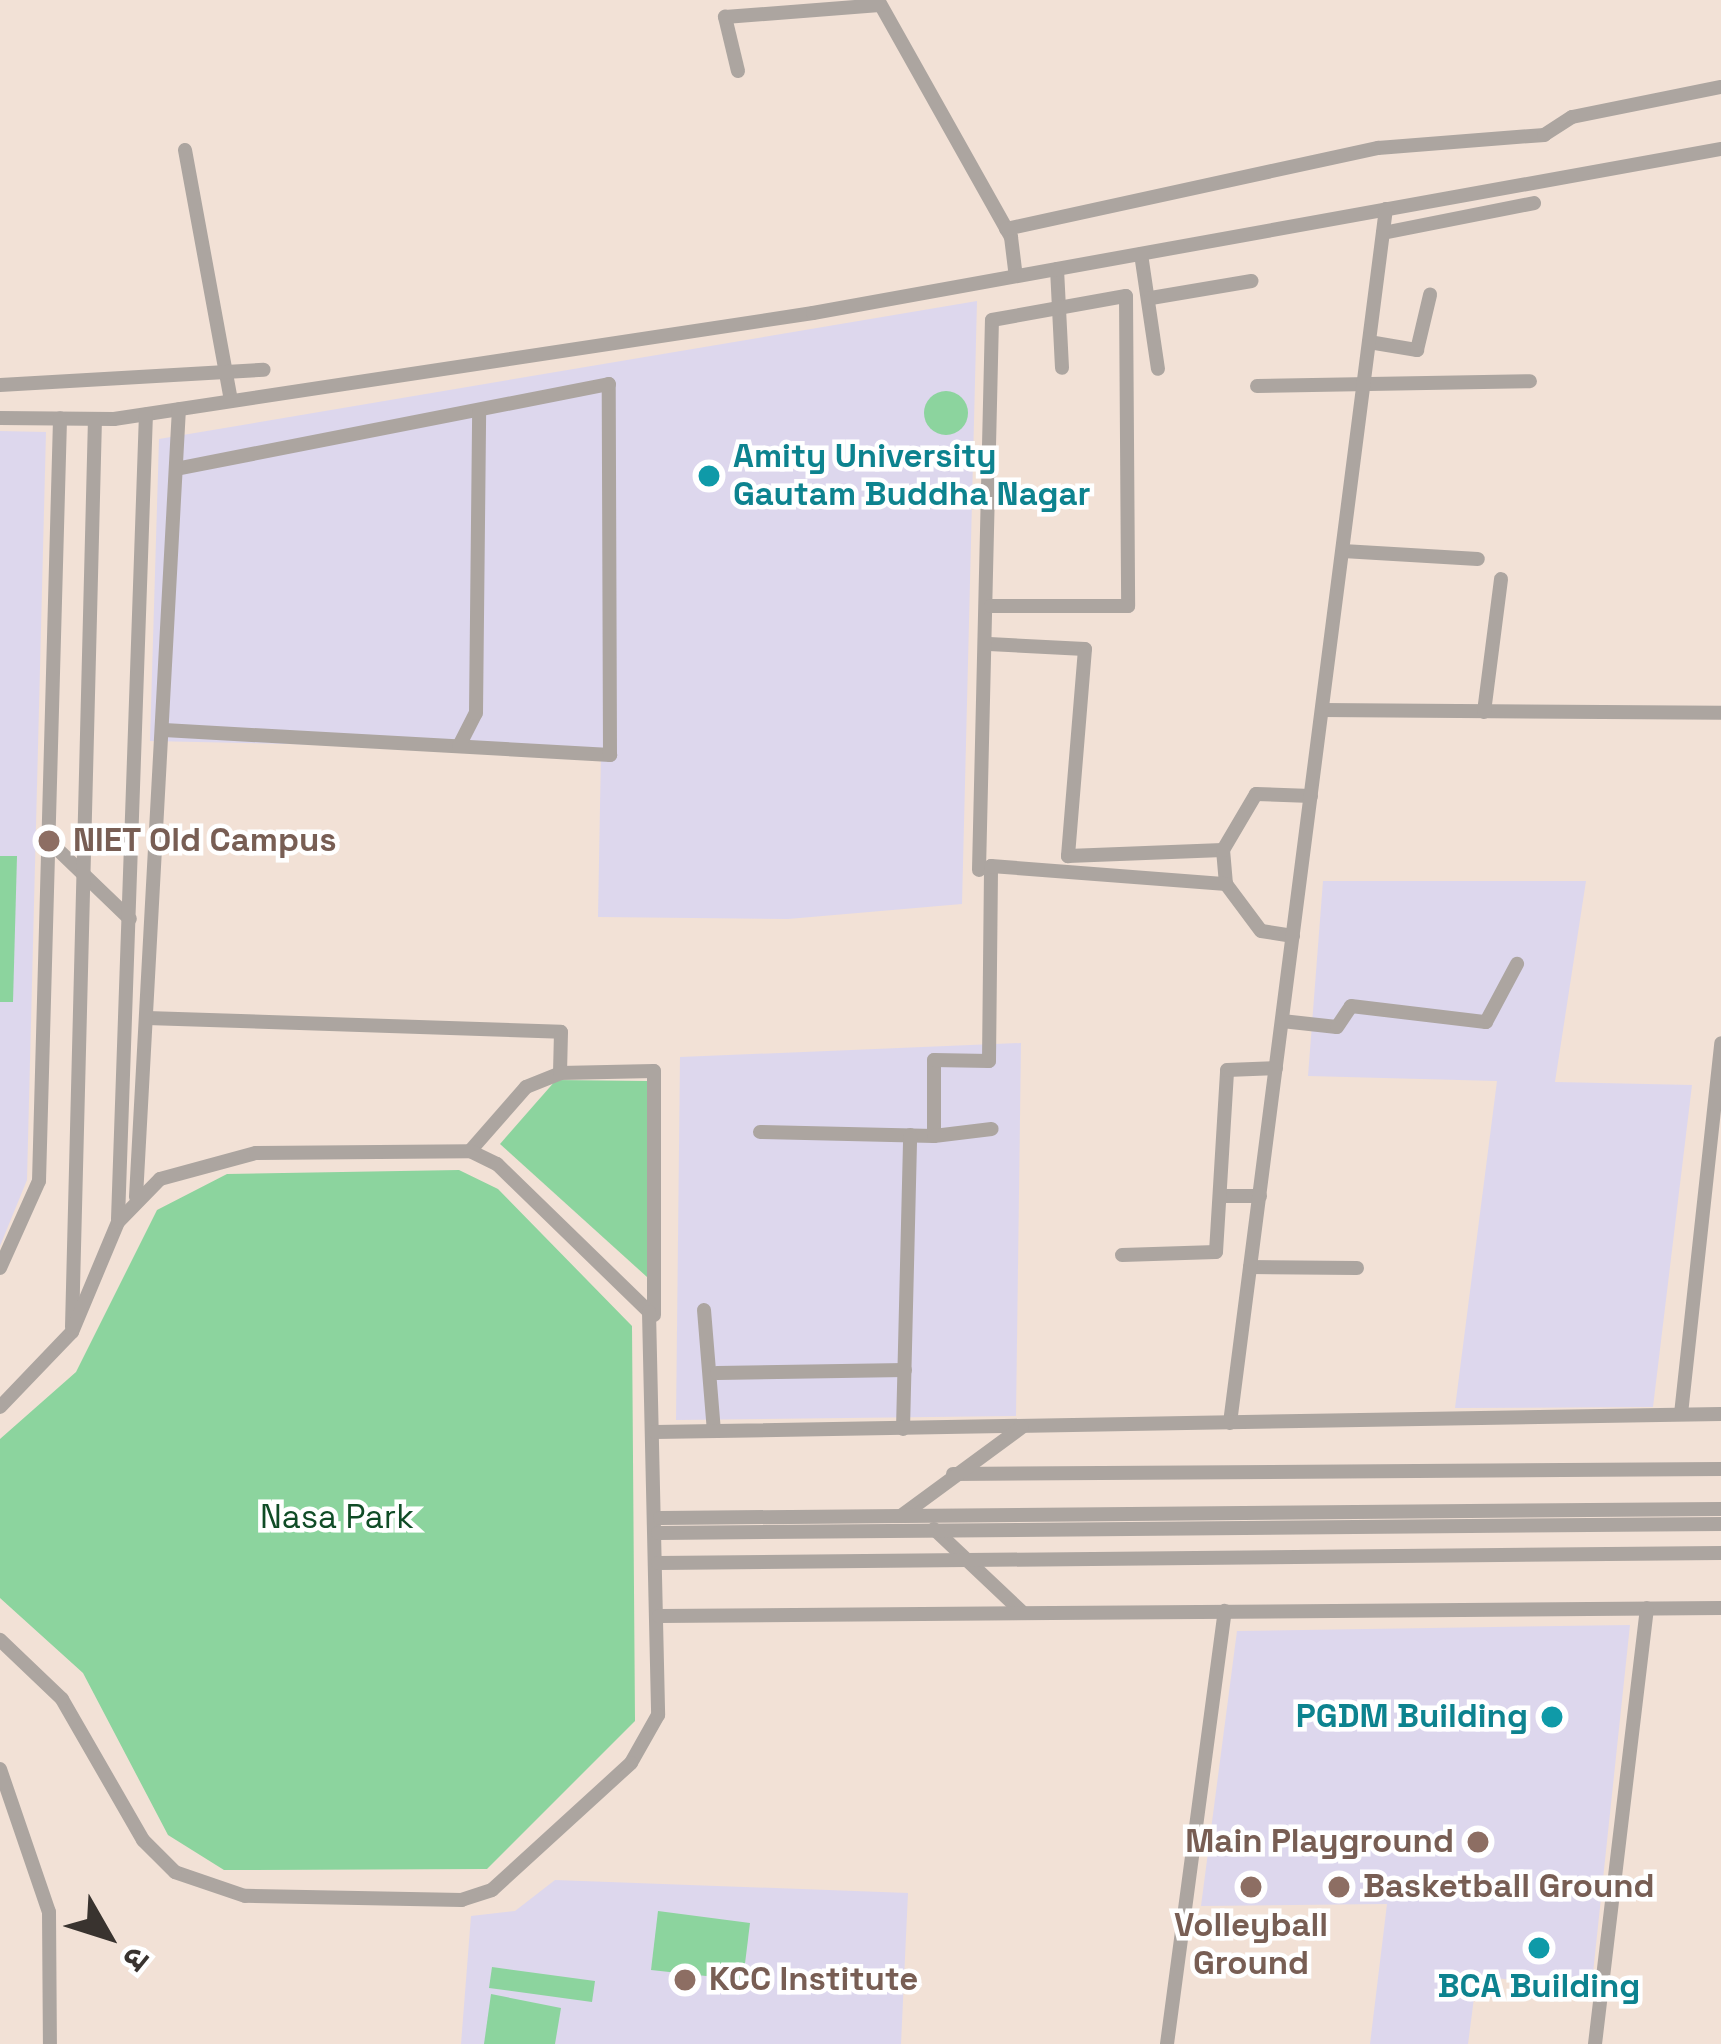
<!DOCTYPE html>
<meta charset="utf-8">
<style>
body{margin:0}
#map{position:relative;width:1721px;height:2044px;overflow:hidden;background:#f2e1d6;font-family:"Space Grotesk","Noto Sans Devanagari",sans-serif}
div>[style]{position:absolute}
.education>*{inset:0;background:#ddd7ed}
.green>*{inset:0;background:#8cd49e}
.round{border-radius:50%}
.minor>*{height:14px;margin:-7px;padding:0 7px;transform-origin:7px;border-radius:7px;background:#aca5a0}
.dots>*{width:33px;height:33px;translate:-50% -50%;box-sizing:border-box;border:6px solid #fff;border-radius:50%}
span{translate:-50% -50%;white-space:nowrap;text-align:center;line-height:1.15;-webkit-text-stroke:9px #fff;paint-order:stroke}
.culture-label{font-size:33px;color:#0d838f;font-weight:700}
.left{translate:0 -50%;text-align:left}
.right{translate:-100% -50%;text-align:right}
.education-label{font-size:33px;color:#785e54;font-weight:700}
.park-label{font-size:33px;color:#0f4c26}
.north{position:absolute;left:48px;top:1876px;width:120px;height:120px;-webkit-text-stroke:9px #fff;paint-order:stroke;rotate:129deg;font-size:33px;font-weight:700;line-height:48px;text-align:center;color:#39332f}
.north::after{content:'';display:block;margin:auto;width:42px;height:54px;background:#39332f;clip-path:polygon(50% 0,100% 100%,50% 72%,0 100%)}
</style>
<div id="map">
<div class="education">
<div style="clip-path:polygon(977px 301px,962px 904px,788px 919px,598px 917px,601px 751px,150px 741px,159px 439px)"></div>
<div style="clip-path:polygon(0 431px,46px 432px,27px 1180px,0 1246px)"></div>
<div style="clip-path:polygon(1323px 881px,1586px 881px,1555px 1082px,1692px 1085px,1653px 1407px,1455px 1408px,1497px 1081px,1308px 1076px)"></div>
<div style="clip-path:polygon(1021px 1043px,1016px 1416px,676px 1420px,680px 1057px)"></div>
<div style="clip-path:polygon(1630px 1625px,1591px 1992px,1477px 1975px,1468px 2044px,1370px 2044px,1387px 1904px,1201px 1906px,1237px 1631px)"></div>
<div style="clip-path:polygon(555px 1880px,908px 1893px,901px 2044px,461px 2044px,471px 1916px,515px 1911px)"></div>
</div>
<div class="green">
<div class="round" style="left:924px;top:391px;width:44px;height:44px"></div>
<div style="clip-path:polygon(0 856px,17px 856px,13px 1002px,0 1002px)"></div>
<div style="clip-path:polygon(556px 1080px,647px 1081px,647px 1277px,500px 1144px)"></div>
<div style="clip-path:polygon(459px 1170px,498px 1189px,632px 1326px,635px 1721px,487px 1869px,224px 1870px,168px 1835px,83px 1673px,0 1598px,0 1439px,76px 1372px,157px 1210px,227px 1174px)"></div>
<div style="clip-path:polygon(658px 1911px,750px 1923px,743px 1980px,651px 1970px)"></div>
<div style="clip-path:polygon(492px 1967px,595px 1981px,592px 2002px,489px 1988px)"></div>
<div style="clip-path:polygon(491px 1994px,561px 2008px,555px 2044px,484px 2044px)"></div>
</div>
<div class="minor">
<div style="left:878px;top:0;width:272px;rotate:60.7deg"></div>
<div style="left:1011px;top:237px;width:39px;rotate:83deg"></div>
<div style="left:738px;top:71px;width:56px;rotate:-103.5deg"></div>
<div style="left:725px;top:17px;width:155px;rotate:-4.4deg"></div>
<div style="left:185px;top:150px;width:255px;rotate:79.6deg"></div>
<div style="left:1006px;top:229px;width:381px;rotate:-12.3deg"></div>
<div style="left:1378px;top:148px;width:167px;rotate:-4.5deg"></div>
<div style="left:1544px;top:135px;width:33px;rotate:-33deg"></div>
<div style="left:1572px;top:117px;width:152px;rotate:-11.4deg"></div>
<div style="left:1383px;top:233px;width:154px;rotate:-11.2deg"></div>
<div style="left:1141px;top:254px;width:116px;rotate:81.6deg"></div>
<div style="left:1057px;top:269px;width:99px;rotate:87.1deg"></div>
<div style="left:1151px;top:298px;width:102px;rotate:-9.6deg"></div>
<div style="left:1369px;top:342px;width:49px;rotate:9.5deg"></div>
<div style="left:1417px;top:350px;width:57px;rotate:-76.7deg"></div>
<div style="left:0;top:385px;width:264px;rotate:-3.3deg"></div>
<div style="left:1257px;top:386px;width:273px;rotate:-1deg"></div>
<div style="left:0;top:418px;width:114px;rotate:0.5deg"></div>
<div style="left:114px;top:419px;width:707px;rotate:-8.62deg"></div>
<div style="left:813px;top:313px;width:923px;rotate:-10.24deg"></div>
<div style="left:1343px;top:551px;width:135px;rotate:3.4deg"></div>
<div style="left:989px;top:644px;width:96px;rotate:3deg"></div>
<div style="left:1085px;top:649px;width:208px;rotate:94.7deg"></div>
<div style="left:1068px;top:856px;width:155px;rotate:-2.2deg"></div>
<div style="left:1322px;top:710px;width:399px;rotate:0.4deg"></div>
<div style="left:1484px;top:712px;width:134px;rotate:-82.7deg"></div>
<div style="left:164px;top:730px;width:447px;rotate:3.2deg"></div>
<div style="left:610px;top:755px;width:371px;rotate:-90.2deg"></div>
<div style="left:609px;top:384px;width:437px;rotate:168.9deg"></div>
<div style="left:459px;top:746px;width:37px;rotate:-63deg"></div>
<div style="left:476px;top:713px;width:303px;rotate:-89.4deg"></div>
<div style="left:52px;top:844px;width:108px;rotate:43.9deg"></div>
<div style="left:979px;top:870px;width:550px;rotate:-88.65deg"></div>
<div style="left:992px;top:320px;width:136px;rotate:-10.2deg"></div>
<div style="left:1126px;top:296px;width:310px;rotate:89.6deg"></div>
<div style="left:1128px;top:606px;width:137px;rotate:180deg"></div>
<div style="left:1293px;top:936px;width:32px;rotate:-171deg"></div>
<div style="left:1261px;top:931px;width:59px;rotate:-126.7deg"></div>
<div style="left:1226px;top:884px;width:34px;rotate:-95deg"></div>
<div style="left:1223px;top:850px;width:65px;rotate:-59.5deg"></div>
<div style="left:1256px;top:794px;width:55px;rotate:2.1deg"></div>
<div style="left:147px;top:1018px;width:414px;rotate:1.9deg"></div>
<div style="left:561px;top:1032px;width:41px;rotate:91.4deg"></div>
<div style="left:1282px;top:1021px;width:55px;rotate:6.2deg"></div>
<div style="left:1337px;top:1027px;width:25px;rotate:-56deg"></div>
<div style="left:1351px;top:1006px;width:136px;rotate:6.8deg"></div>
<div style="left:1486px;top:1022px;width:66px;rotate:-61.9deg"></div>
<div style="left:760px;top:1132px;width:174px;rotate:1.3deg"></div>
<div style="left:934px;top:1136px;width:76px;rotate:-90deg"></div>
<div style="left:934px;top:1060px;width:55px;rotate:1deg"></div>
<div style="left:989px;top:1061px;width:195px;rotate:-89.4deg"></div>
<div style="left:991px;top:866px;width:236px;rotate:4.4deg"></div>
<div style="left:934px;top:1136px;width:58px;rotate:-6.9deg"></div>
<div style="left:470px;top:1151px;width:85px;rotate:-48.8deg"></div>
<div style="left:526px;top:1087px;width:37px;rotate:-22deg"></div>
<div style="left:560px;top:1073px;width:94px;rotate:-1.2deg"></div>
<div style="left:654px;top:1071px;width:244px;rotate:90deg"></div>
<div style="left:1222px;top:1196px;width:38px"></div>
<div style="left:136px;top:1197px;width:789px;rotate:-86.88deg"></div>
<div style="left:118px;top:1219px;width:805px;rotate:-88.01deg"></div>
<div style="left:1122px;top:1255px;width:94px;rotate:-1.8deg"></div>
<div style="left:1216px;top:1252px;width:182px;rotate:-86.5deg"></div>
<div style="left:1227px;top:1070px;width:49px;rotate:-2.3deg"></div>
<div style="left:1250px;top:1267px;width:107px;rotate:0.5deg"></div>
<div style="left:0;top:1268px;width:95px;rotate:-65.9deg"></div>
<div style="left:39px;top:1181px;width:763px;rotate:-88.42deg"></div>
<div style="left:704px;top:1310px;width:121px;rotate:85.3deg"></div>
<div style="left:72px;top:1327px;width:908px;rotate:-88.55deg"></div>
<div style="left:717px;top:1373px;width:188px;rotate:-0.9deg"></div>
<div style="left:0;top:1407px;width:104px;rotate:-46.2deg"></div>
<div style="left:72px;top:1332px;width:119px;rotate:-67.3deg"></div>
<div style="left:118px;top:1222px;width:60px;rotate:-45.7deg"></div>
<div style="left:160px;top:1179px;width:99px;rotate:-15.2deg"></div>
<div style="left:256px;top:1153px;width:214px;rotate:-0.5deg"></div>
<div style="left:470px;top:1151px;width:30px;rotate:26deg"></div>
<div style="left:497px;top:1164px;width:212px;rotate:44.2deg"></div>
<div style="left:649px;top:1312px;width:403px;rotate:88.7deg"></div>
<div style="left:658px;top:1715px;width:55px;rotate:119.4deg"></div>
<div style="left:631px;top:1763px;width:188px;rotate:137.6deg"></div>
<div style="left:492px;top:1890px;width:32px;rotate:162deg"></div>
<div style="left:462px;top:1900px;width:217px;rotate:-178.9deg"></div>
<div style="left:245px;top:1896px;width:74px;rotate:-161.1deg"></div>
<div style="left:175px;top:1872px;width:45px;rotate:-135deg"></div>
<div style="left:143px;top:1840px;width:163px;rotate:-119.9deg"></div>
<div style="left:62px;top:1699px;width:86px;rotate:-136.4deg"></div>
<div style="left:1681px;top:1414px;width:373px;rotate:-83.8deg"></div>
<div style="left:1230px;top:1423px;width:1224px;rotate:-82.68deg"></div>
<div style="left:903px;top:1429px;width:294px;rotate:-88.6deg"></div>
<div style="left:655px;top:1432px;width:1066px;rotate:-0.97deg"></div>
<div style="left:953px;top:1474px;width:768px;rotate:-0.37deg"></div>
<div style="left:901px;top:1516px;width:150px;rotate:-36.3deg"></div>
<div style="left:660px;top:1518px;width:1061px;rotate:-0.49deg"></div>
<div style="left:934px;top:1529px;width:120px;rotate:43.3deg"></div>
<div style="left:658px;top:1533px;width:1063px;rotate:-0.49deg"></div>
<div style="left:658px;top:1563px;width:1063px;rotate:-0.54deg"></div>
<div style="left:659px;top:1616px;width:1062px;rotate:-0.43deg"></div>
<div style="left:0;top:1769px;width:151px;rotate:71.1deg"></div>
<div style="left:49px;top:1912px;width:132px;rotate:89.6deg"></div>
<div style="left:1167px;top:2044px;width:437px;rotate:-82.4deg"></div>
<div style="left:1595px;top:2044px;width:439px;rotate:-83.2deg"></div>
</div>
<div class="dots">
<div style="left:709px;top:476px;background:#0f9aa8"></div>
<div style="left:49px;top:841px;background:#8d6e63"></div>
<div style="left:1552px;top:1717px;background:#0f9aa8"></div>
<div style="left:1478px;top:1842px;background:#8d6e63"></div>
<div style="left:1251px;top:1887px;background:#8d6e63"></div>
<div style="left:1339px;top:1887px;background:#8d6e63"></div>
<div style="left:1539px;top:1948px;background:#0f9aa8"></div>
<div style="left:685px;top:1980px;background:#8d6e63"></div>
</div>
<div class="culture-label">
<span class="left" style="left:733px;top:476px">Amity University<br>Gautam Buddha Nagar</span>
<span class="right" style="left:1528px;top:1717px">PGDM Building</span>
<span style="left:1539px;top:1987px">BCA Building</span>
</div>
<div class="education-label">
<span class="left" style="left:73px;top:841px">NIET Old Campus</span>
<span class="right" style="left:1454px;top:1842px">Main Playground</span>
<span class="left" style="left:1363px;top:1887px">Basketball Ground</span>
<span style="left:1251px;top:1945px">Volleyball<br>Ground</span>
<span class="left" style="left:709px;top:1980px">KCC Institute</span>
</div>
<div class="park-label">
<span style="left:337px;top:1518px">Nasa Park</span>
</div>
<div class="north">उ</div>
</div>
